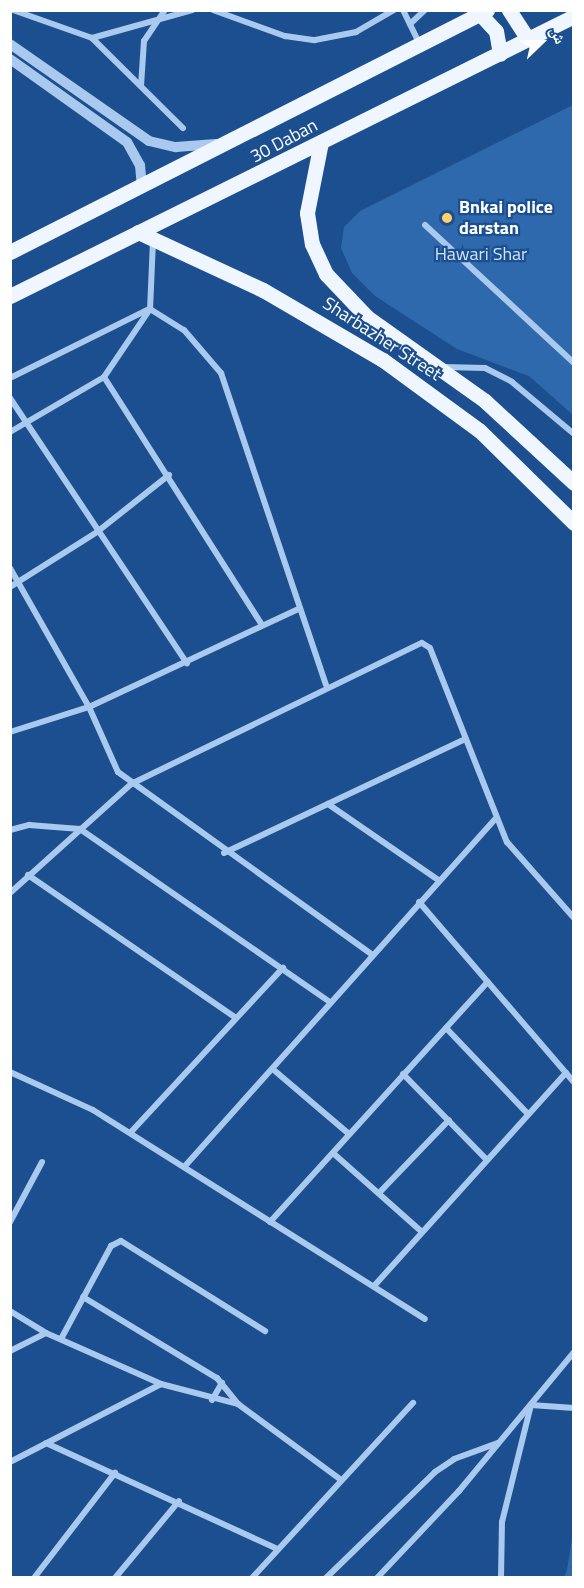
<!DOCTYPE html>
<meta charset="utf-8">
<style>
body{margin:0}
#map{position:relative;width:584px;height:1588px;overflow:hidden;background:#1b4f8f;font-family:"Titillium Web","Noto Naskh Arabic",sans-serif}
div>[style]{position:absolute}
.green>*{inset:0;background:#2e69ad}
.minor>*{height:6px;margin:-3px;padding:0 3px;transform-origin:3px;border-radius:3px;background:#a9c9ee}
.tertiary>*{height:10px;margin:-5px;padding:0 5px;transform-origin:5px;border-radius:5px;background:#a9c9ee}
.primary>*{height:15px;margin:-7.5px;padding:0 7.5px;transform-origin:7.5px;border-radius:7.5px;background:#f0f6ff}
.dots>*{width:16px;height:16px;translate:-50% -50%;box-sizing:border-box;border:3px solid #1b4f8f;border-radius:50%}
span{translate:-50% -50%;white-space:nowrap;text-align:center;line-height:1.15;-webkit-text-stroke:4.5px #1b4f8f;paint-order:stroke}
.street-label{font-size:18px;color:#fff}
.poi-label{font-size:18px;color:#fff;font-weight:700}
.left{translate:0 -50%;text-align:left}
.park-label{font-size:18px;color:#cfe3fa}
.frame{position:absolute;inset:0;border:12px solid #fff;pointer-events:none}
.north{position:absolute;left:512px;top:12px;width:60px;height:60px;-webkit-text-stroke:4px #1b4f8f;paint-order:stroke;rotate:67deg;font-size:16px;font-weight:700;line-height:24px;text-align:center;color:#fff}
.north::after{content:'';display:block;margin:auto;width:21px;height:27px;background:#fff;clip-path:polygon(50% 0,100% 100%,50% 72%,0 100%)}
</style>
<div id="map">
<div class="green">
<div style="clip-path:polygon(573px 105px,573px 415px,529px 376px,457px 349px,375px 296px,352px 273px,341px 248px,344px 227px,360px 211px)"></div>
<div style="clip-path:polygon(573px 1532px,573px 1577px,564px 1577px,567px 1570px)"></div>
</div>
<div class="minor">
<div style="left:13px;top:10px;width:84px;rotate:19.5deg"></div>
<div style="left:92px;top:38px;width:128px;rotate:44.7deg"></div>
<div style="left:213px;top:10px;width:77px;rotate:19.9deg"></div>
<div style="left:285px;top:36px;width:30px;rotate:8deg"></div>
<div style="left:315px;top:40px;width:42px;rotate:-11deg"></div>
<div style="left:356px;top:32px;width:44px;rotate:-30.1deg"></div>
<div style="left:403px;top:10px;width:39px;rotate:64deg"></div>
<div style="left:410px;top:24px;width:21px;rotate:-43deg"></div>
<div style="left:92px;top:38px;width:104px;rotate:-15.6deg"></div>
<div style="left:141px;top:86px;width:45px;rotate:-86.2deg"></div>
<div style="left:144px;top:41px;width:37px;rotate:-56deg"></div>
<div style="left:425px;top:225px;width:203px;rotate:42.8deg"></div>
<div style="left:153px;top:241px;width:68px;rotate:92.5deg"></div>
<div style="left:150px;top:309px;width:40px;rotate:32deg"></div>
<div style="left:184px;top:330px;width:57px;rotate:49.3deg"></div>
<div style="left:221px;top:373px;width:329px;rotate:71.4deg"></div>
<div style="left:444px;top:367px;width:41px;rotate:1.4deg"></div>
<div style="left:485px;top:368px;width:30px;rotate:27deg"></div>
<div style="left:512px;top:382px;width:81px;rotate:40deg"></div>
<div style="left:104px;top:377px;width:294px;rotate:57.5deg"></div>
<div style="left:10px;top:378px;width:155px;rotate:-26.4deg"></div>
<div style="left:10px;top:398px;width:319px;rotate:56.3deg"></div>
<div style="left:10px;top:432px;width:109px;rotate:-30.3deg"></div>
<div style="left:104px;top:377px;width:82px;rotate:-55.9deg"></div>
<div style="left:10px;top:568px;width:160px;rotate:60.4deg"></div>
<div style="left:89px;top:707px;width:71px;rotate:66deg"></div>
<div style="left:118px;top:772px;width:314px;rotate:35.7deg"></div>
<div style="left:10px;top:587px;width:103px;rotate:-32.3deg"></div>
<div style="left:97px;top:532px;width:92px;rotate:-38.4deg"></div>
<div style="left:10px;top:732px;width:83px;rotate:-17.6deg"></div>
<div style="left:89px;top:707px;width:233px;rotate:-25.1deg"></div>
<div style="left:328px;top:804px;width:134px;rotate:34.6deg"></div>
<div style="left:10px;top:830px;width:20px;rotate:-15deg"></div>
<div style="left:29px;top:825px;width:51px;rotate:4.5deg"></div>
<div style="left:80px;top:829px;width:305px;rotate:34.7deg"></div>
<div style="left:224px;top:853px;width:264px;rotate:-25.3deg"></div>
<div style="left:28px;top:875px;width:252px;rotate:34.5deg"></div>
<div style="left:10px;top:893px;width:163px;rotate:-42deg"></div>
<div style="left:131px;top:784px;width:323px;rotate:-25.9deg"></div>
<div style="left:422px;top:643px;width:9px;rotate:32deg"></div>
<div style="left:430px;top:648px;width:209px;rotate:68.4deg"></div>
<div style="left:507px;top:842px;width:101px;rotate:48.6deg"></div>
<div style="left:419px;top:902px;width:238px;rotate:49.3deg"></div>
<div style="left:446px;top:1028px;width:119px;rotate:46.4deg"></div>
<div style="left:275px;top:1071px;width:97px;rotate:40.4deg"></div>
<div style="left:10px;top:1072px;width:91px;rotate:24.6deg"></div>
<div style="left:93px;top:1110px;width:392px;rotate:32.2deg"></div>
<div style="left:403px;top:1074px;width:120px;rotate:45.7deg"></div>
<div style="left:131px;top:1132px;width:224px;rotate:-47.2deg"></div>
<div style="left:333px;top:1153px;width:119px;rotate:41.6deg"></div>
<div style="left:185px;top:1166px;width:465px;rotate:-48.2deg"></div>
<div style="left:379px;top:1193px;width:101px;rotate:-46.2deg"></div>
<div style="left:10px;top:1222px;width:68px;rotate:-61.9deg"></div>
<div style="left:270px;top:1222px;width:324px;rotate:-47.8deg"></div>
<div style="left:374px;top:1286px;width:287px;rotate:-48deg"></div>
<div style="left:83px;top:1297px;width:157px;rotate:31.2deg"></div>
<div style="left:217px;top:1378px;width:33px;rotate:51deg"></div>
<div style="left:238px;top:1404px;width:128px;rotate:36.4deg"></div>
<div style="left:10px;top:1311px;width:42px;rotate:31.4deg"></div>
<div style="left:46px;top:1333px;width:126px;rotate:23.9deg"></div>
<div style="left:161px;top:1384px;width:80px;rotate:14.6deg"></div>
<div style="left:61px;top:1339px;width:106px;rotate:-61.7deg"></div>
<div style="left:111px;top:1246px;width:11px;rotate:-27deg"></div>
<div style="left:121px;top:1241px;width:170px;rotate:32deg"></div>
<div style="left:10px;top:1351px;width:40px;rotate:-26.6deg"></div>
<div style="left:212px;top:1400px;width:20px;rotate:-60deg"></div>
<div style="left:46px;top:1443px;width:254px;rotate:24.6deg"></div>
<div style="left:10px;top:1462px;width:170px;rotate:-27.3deg"></div>
<div style="left:34px;top:1578px;width:133px;rotate:-52.4deg"></div>
<div style="left:115px;top:1578px;width:100px;rotate:-50.3deg"></div>
<div style="left:252px;top:1578px;width:238px;rotate:-47.4deg"></div>
<div style="left:326px;top:1578px;width:152px;rotate:-44.2deg"></div>
<div style="left:435px;top:1472px;width:23px;rotate:-34deg"></div>
<div style="left:454px;top:1459px;width:47px;rotate:-20deg"></div>
<div style="left:377px;top:1578px;width:120px;rotate:-46.7deg"></div>
<div style="left:459px;top:1491px;width:180px;rotate:-50.4deg"></div>
<div style="left:501px;top:1578px;width:56px;rotate:-89deg"></div>
<div style="left:502px;top:1522px;width:121px;rotate:-76.1deg"></div>
<div style="left:531px;top:1405px;width:43px;rotate:4deg"></div>
</div>
<div class="tertiary">
<div style="left:10px;top:44px;width:169px;rotate:34.9deg"></div>
<div style="left:149px;top:141px;width:28px;rotate:13deg"></div>
<div style="left:176px;top:147px;width:40px;rotate:-4.3deg"></div>
<div style="left:10px;top:59px;width:143px;rotate:35.4deg"></div>
<div style="left:127px;top:142px;width:26px;rotate:61deg"></div>
<div style="left:140px;top:165px;width:21px;rotate:85deg"></div>
</div>
<div class="primary">
<div style="left:509px;top:10px;width:35px;rotate:57deg"></div>
<div style="left:480px;top:14px;width:23px;rotate:47deg"></div>
<div style="left:496px;top:31px;width:23px;rotate:80deg"></div>
<div style="left:321px;top:142px;width:72px;rotate:101.2deg"></div>
<div style="left:307px;top:213px;width:31px;rotate:81deg"></div>
<div style="left:312px;top:244px;width:33px;rotate:65deg"></div>
<div style="left:326px;top:274px;width:59px;rotate:46.4deg"></div>
<div style="left:367px;top:317px;width:145px;rotate:35.4deg"></div>
<div style="left:485px;top:401px;width:121px;rotate:42.7deg"></div>
<div style="left:138px;top:232px;width:138px;rotate:24.9deg"></div>
<div style="left:263px;top:290px;width:139px;rotate:30.3deg"></div>
<div style="left:383px;top:360px;width:120px;rotate:36.2deg"></div>
<div style="left:480px;top:431px;width:132px;rotate:44.4deg"></div>
<div style="left:10px;top:252px;width:535px;rotate:-26.9deg"></div>
<div style="left:10px;top:296px;width:630px;rotate:-26.4deg"></div>
</div>
<div class="dots">
<div style="left:447px;top:218px;background:#ffd166"></div>
</div>
<div class="street-label">
<span style="left:284px;top:141px;rotate:-28deg">30 Daban</span>
<span style="left:382px;top:339px;rotate:33deg">Sharbazher Street</span>
</div>
<div class="poi-label">
<span class="left" style="left:459px;top:218px">Bnkai police<br>darstan</span>
</div>
<div class="park-label">
<span style="left:481px;top:254px">Hawari Shar</span>
</div>
<div class="frame"></div>
<div class="north">ش</div>
</div>
